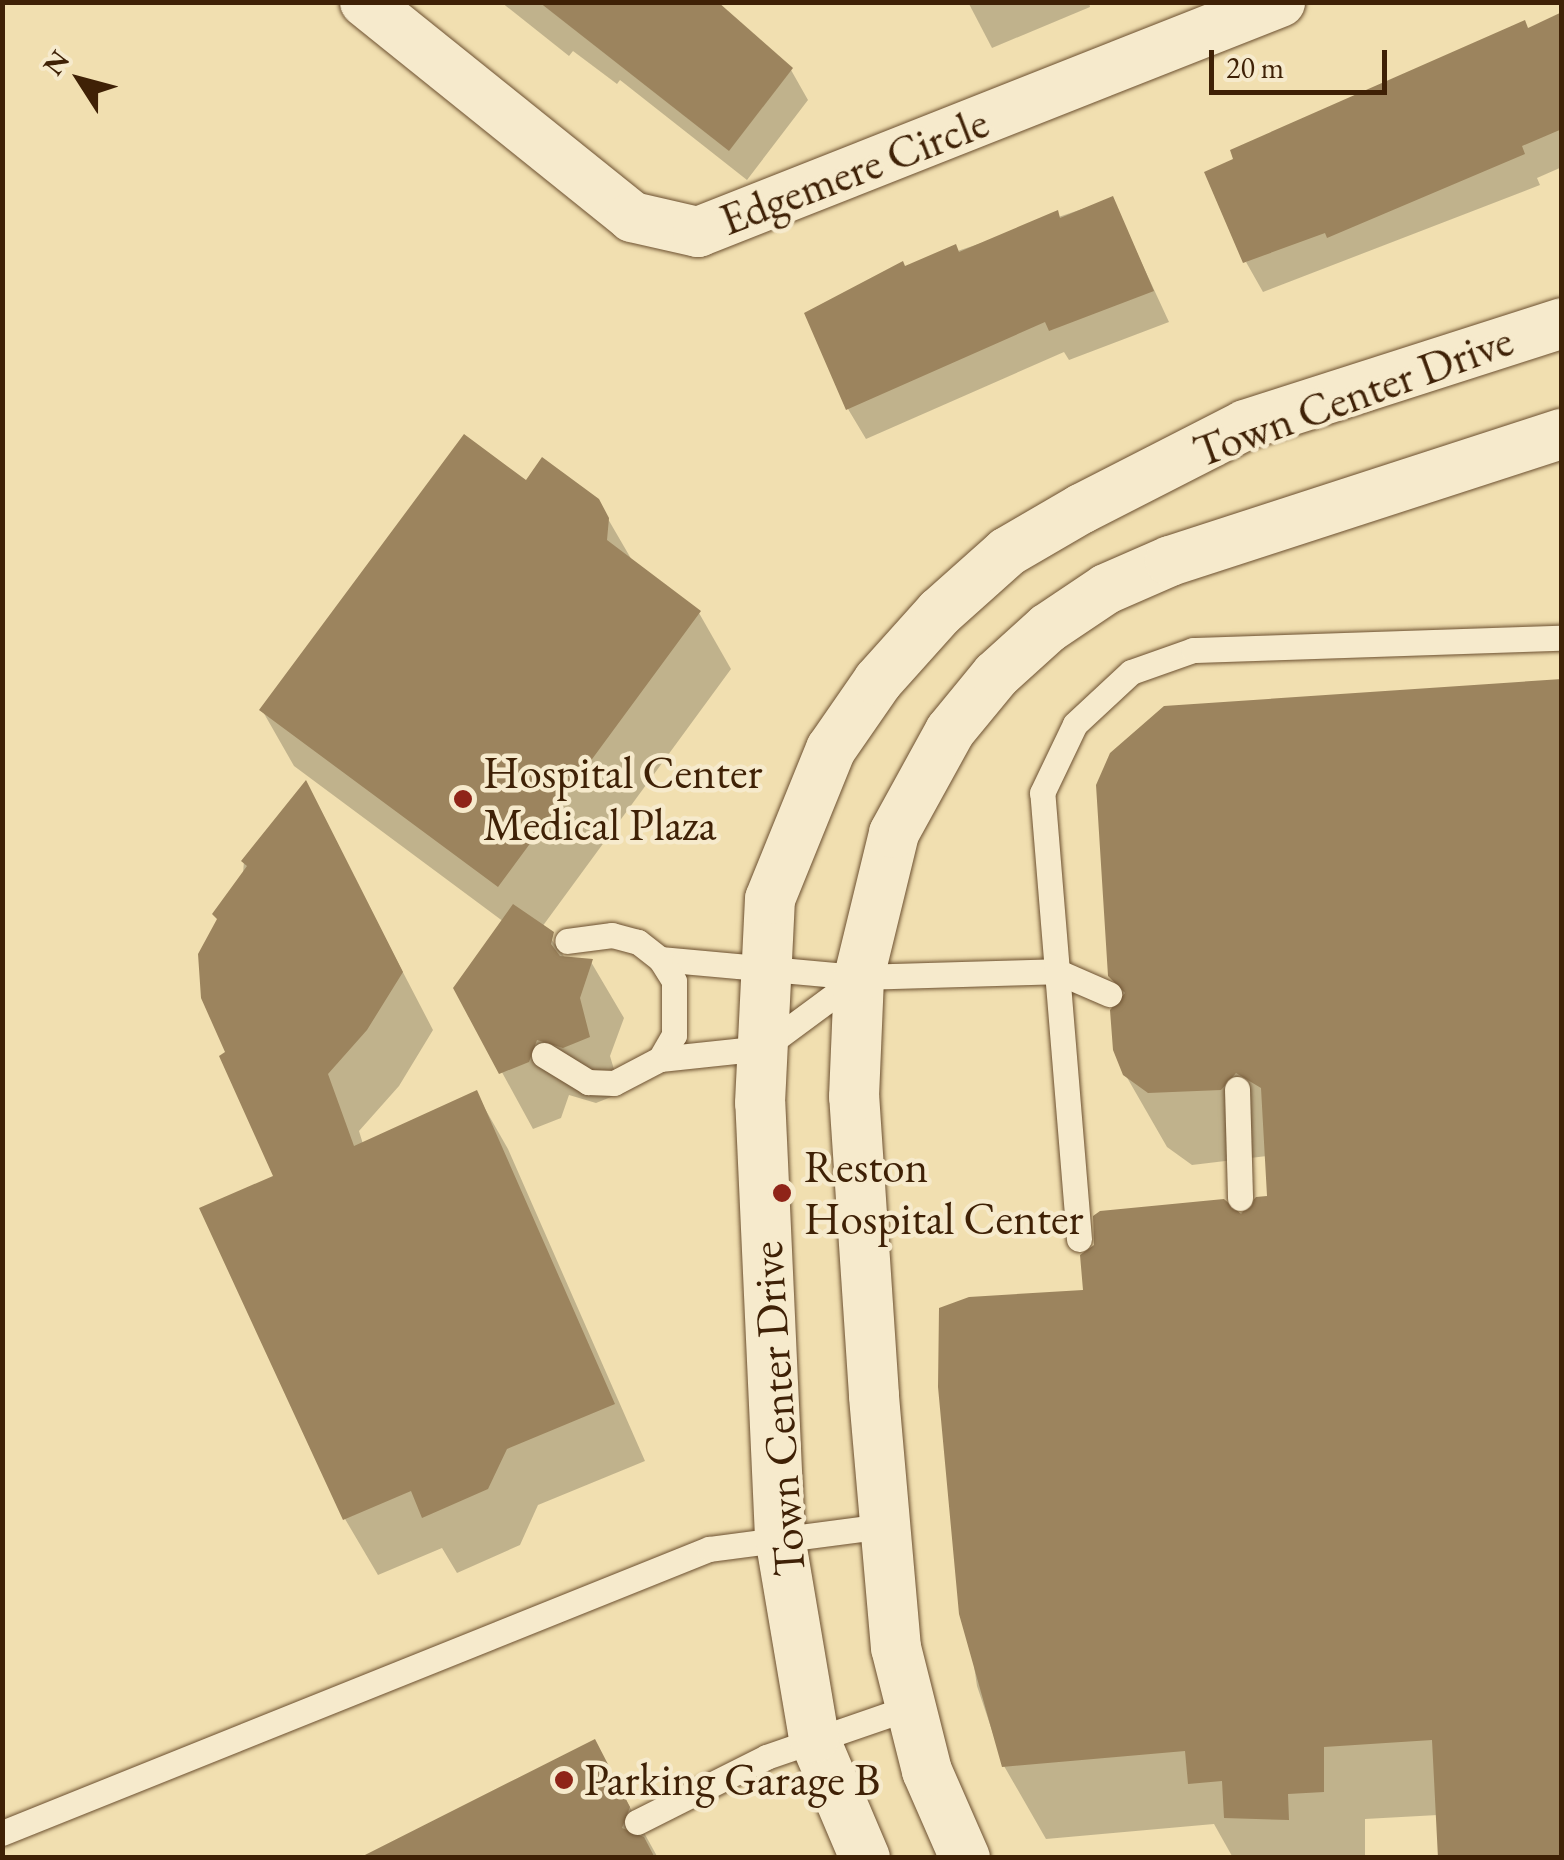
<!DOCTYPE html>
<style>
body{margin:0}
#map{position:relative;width:1564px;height:1860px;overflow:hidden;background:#f1dfb0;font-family:"EB Garamond",serif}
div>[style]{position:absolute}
.shadow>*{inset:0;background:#0003}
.building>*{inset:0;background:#9c845e}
.roads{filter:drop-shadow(0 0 2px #6c5030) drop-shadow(0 0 2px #6c5030)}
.service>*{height:25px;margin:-12.5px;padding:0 12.5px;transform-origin:12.5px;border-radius:12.5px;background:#f6eacc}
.minor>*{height:50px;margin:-25px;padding:0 25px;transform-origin:25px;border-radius:25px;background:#f6eacc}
.dots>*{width:28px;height:28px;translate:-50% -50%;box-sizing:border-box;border:5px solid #f6eacc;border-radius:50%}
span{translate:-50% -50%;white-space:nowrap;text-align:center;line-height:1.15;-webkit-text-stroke:9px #f6eacc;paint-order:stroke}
.street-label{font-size:45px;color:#3f2106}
.poi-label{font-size:45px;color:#3f2106}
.left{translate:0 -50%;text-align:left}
.frame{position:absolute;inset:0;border:5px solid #3f2106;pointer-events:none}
.north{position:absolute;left:30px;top:30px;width:100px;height:100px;-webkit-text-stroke:8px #f6eacc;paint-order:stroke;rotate:306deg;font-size:28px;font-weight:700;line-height:40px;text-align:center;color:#3f2106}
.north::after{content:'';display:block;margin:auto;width:35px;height:45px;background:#3f2106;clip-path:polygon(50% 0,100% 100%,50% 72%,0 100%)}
.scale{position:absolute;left:1209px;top:50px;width:178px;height:45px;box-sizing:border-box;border:5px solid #3f2106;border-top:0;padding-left:12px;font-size:30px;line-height:35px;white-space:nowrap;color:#3f2106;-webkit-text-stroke:8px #f6eacc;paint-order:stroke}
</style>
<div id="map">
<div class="shadow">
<div style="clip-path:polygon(501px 2px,713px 2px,791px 70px,808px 100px,747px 180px,620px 80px,617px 84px,573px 51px,569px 56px)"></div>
<div style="clip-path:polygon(968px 2px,1089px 2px,1090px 7px,992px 48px)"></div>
<div style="clip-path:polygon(1562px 21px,1562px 167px,1537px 178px,1540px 185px,1263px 292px,1246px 262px,1528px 31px)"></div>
<div style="clip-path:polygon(1112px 199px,1169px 322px,1069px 360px,1064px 352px,866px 439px,848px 409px,904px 269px)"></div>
<div style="clip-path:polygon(527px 483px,597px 500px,633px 562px,699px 613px,731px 669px,542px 927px,566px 959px,591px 962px,624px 1018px,610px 1056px,621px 1093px,596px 1103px,569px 1095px,561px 1118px,533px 1129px,456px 988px,504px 922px,294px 766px,262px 710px)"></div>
<div style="clip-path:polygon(1562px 681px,1438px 1815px,1365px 1819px,1365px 1858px,1232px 1856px,1214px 1824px,1046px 1839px,1004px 1766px,977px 1686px,951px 1511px,1085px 1292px,1269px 1198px,1267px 1156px,1192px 1165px,1167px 1147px,1125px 1074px,1124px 998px,1111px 975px,1112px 755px,1164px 709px)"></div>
<div style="clip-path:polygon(305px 784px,433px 1030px,399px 1086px,359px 1131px,363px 1144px,476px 1093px,508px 1149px,645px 1461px,538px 1505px,520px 1545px,457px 1573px,442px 1548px,378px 1575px,345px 1519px,203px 1209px,276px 1177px,228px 1054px,244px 861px)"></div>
<div style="clip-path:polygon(594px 1742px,658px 1858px,365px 1858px)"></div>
</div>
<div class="building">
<div style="clip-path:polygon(539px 2px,718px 2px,793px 68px,729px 151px)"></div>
<div style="clip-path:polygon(1562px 12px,1562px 129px,1522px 146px,1525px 154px,1327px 238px,1325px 233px,1243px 263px,1204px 172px,1233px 159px,1230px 150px,1525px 20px,1528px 28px)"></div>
<div style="clip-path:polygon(1113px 196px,1154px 291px,1049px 331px,1045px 322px,846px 410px,804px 313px,903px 261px,905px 266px,956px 244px,959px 252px,1058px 210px,1060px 218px)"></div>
<div style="clip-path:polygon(464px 434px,526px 480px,542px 457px,599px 499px,609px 518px,607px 540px,701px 611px,498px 887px,259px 710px)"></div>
<div style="clip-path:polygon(1562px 679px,1562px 1858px,1438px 1858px,1432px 1740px,1324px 1747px,1324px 1792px,1288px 1794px,1289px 1820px,1224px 1818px,1222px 1781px,1188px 1784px,1185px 1751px,1002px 1767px,959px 1614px,938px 1387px,939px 1308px,969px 1297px,1083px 1290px,1080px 1255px,1094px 1245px,1093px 1216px,1100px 1211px,1224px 1199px,1241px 1214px,1256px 1197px,1267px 1196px,1261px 1088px,1236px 1073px,1221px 1090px,1148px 1093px,1123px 1075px,1113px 1050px,1110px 1010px,1125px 993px,1108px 976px,1096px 785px,1110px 753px,1164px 706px)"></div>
<div style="clip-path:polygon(306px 780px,403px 972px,367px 1030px,328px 1074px,354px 1146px,477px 1090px,615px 1404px,507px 1449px,488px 1489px,422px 1518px,411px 1491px,343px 1520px,199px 1208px,273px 1176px,219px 1056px,225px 1052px,201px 998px,198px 954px,217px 919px,212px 914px,247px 866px,241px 861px)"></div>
<div style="clip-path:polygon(513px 904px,554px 932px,551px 944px,560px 956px,593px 959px,580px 998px,590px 1037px,563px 1048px,537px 1040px,529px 1062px,499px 1074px,453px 988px)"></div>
<div style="clip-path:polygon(595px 1739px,630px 1807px,622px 1828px,644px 1837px,655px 1858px,359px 1858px)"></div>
</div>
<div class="roads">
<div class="service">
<div style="left:660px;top:959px;width:200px;rotate:5.2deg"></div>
<div style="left:859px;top:977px;width:197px;rotate:-1.7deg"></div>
<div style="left:1056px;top:971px;width:58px;rotate:23.5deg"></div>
<div style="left:544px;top:1055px;width:52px;rotate:31.5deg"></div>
<div style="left:588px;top:1082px;width:26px;rotate:2deg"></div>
<div style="left:614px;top:1083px;width:52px;rotate:-27.6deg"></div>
<div style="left:660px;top:1059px;width:28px;rotate:-60deg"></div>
<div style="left:674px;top:1035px;width:54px;rotate:-90deg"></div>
<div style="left:674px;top:981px;width:26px;rotate:-122deg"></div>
<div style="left:660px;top:959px;width:28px;rotate:-142deg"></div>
<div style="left:638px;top:942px;width:27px;rotate:-165deg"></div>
<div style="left:612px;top:935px;width:45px;rotate:172.4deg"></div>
<div style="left:660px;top:1059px;width:104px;rotate:-6.1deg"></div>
<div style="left:763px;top:1048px;width:119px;rotate:-36.5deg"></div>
<div style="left:1237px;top:1089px;width:109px;rotate:88.4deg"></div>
<div style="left:1079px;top:1239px;width:448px;rotate:-94.7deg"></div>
<div style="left:1042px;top:793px;width:76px;rotate:-64.4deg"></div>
<div style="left:1075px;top:724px;width:76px;rotate:-42.9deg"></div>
<div style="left:1131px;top:672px;width:66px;rotate:-19.5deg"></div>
<div style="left:1193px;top:650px;width:369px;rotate:-1.9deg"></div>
<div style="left:637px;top:1822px;width:144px;rotate:-26.7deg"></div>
<div style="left:766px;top:1757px;width:153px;rotate:-19deg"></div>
<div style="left:2px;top:1833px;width:762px;rotate:-21.89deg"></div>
<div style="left:709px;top:1549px;width:177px;rotate:-7.5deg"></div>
</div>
<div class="minor">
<div style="left:365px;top:2px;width:343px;rotate:38.8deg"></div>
<div style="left:632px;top:217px;width:68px;rotate:12.8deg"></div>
<div style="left:698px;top:232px;width:626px;rotate:-21.56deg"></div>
<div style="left:865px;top:1858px;width:130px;rotate:-113deg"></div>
<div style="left:814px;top:1738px;width:204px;rotate:-99.6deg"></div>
<div style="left:780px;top:1537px;width:434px;rotate:-92.6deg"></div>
<div style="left:760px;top:1103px;width:204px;rotate:-87.2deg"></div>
<div style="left:770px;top:899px;width:162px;rotate:-67.9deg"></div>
<div style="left:831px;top:749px;width:83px;rotate:-55.3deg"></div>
<div style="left:878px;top:681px;width:93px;rotate:-48.1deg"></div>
<div style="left:940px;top:612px;width:90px;rotate:-41.8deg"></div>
<div style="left:1007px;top:552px;width:86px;rotate:-30.2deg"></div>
<div style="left:1081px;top:509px;width:184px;rotate:-27.1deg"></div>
<div style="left:1245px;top:425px;width:333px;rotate:-17.8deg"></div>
<div style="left:965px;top:1858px;width:95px;rotate:-113.6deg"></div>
<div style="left:927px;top:1771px;width:127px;rotate:-104.1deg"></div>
<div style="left:896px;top:1648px;width:254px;rotate:-95deg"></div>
<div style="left:874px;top:1395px;width:299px;rotate:-93.8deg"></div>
<div style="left:854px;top:1097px;width:120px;rotate:-87.6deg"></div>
<div style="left:859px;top:977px;width:148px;rotate:-76.3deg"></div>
<div style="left:894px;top:833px;width:116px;rotate:-61.2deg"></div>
<div style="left:950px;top:731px;width:72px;rotate:-50.6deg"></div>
<div style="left:996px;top:675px;width:70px;rotate:-42.1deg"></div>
<div style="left:1048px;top:628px;width:70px;rotate:-33.9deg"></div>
<div style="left:1106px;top:589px;width:70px;rotate:-23.6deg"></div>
<div style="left:1170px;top:561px;width:412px;rotate:-18deg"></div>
</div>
</div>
<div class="dots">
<div style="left:463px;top:799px;background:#8f2418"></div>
<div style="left:782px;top:1193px;background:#8f2418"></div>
<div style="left:564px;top:1780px;background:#8f2418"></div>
</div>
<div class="street-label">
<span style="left:854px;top:171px;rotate:-21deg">Edgemere Circle</span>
<span style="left:1353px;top:396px;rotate:-20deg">Town Center Drive</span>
<span style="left:778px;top:1409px;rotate:-94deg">Town Center Drive</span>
</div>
<div class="poi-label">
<span class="left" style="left:483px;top:799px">Hospital Center<br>Medical Plaza</span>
<span class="left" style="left:804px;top:1193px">Reston<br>Hospital Center</span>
<span class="left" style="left:584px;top:1780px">Parking Garage B</span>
</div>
<div class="frame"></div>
<div class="north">N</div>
<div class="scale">20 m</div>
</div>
